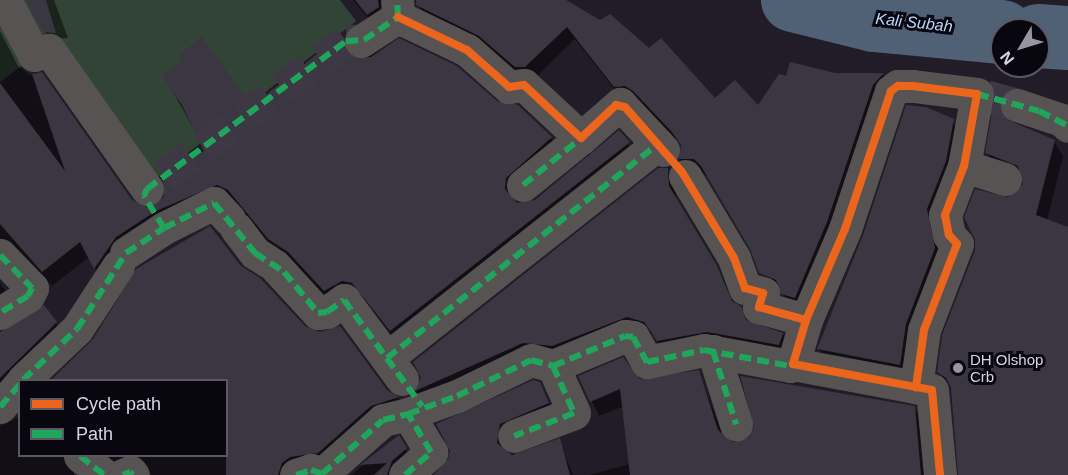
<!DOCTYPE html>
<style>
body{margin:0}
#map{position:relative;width:1068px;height:475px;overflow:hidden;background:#211c28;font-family:Arial,sans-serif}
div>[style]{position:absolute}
.green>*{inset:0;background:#324435}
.shadow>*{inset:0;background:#0007}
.river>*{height:64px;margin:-32px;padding:0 32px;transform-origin:32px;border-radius:32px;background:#506176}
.building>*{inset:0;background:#3b3742}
.minor-tunnel>*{height:33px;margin-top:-16.5px;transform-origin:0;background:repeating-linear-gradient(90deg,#3d3844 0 33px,transparent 0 49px)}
.minor>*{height:33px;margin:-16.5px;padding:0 16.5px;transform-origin:16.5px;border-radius:16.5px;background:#575353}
.quiet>*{height:6px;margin-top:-3px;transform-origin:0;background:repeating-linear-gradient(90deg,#20a55d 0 12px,transparent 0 18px)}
.cycleway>*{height:8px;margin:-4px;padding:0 4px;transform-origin:4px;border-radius:4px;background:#eb651d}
.dots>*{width:16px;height:16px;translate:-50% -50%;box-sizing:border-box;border:3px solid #08060e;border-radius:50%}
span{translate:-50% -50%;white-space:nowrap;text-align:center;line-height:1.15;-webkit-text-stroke:6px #08060e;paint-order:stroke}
.poi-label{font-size:15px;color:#d9d4e3}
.left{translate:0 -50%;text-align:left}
.water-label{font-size:16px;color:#b9d7f9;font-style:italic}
.legend{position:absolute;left:18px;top:379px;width:210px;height:78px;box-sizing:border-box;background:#08060e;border:2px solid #5c5863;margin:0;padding:8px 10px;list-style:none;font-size:18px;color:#d9d4e3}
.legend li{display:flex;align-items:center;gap:12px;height:30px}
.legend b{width:30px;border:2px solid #5c5863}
.north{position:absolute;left:990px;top:18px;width:60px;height:60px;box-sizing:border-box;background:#08060e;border:2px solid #5c5863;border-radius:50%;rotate:232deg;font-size:16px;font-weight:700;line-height:24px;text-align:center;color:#d9d4e3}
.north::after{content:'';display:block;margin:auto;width:21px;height:27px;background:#9994a2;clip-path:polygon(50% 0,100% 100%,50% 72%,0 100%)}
</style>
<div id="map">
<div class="green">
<div style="clip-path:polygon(0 0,340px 0,356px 21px,151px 182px,51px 44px,0 82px)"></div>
</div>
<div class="shadow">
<div style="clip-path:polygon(27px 0,54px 0,68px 38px,49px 39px)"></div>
<div style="clip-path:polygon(353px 0,395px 0,376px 27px)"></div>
<div style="clip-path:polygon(416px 0,563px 0,649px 50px,715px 100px,758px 108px,787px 78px,883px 75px,890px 88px,803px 311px,791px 307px,782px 292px,769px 286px,752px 249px,711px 180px,703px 173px,688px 172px,680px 159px,682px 146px,643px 105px,623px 100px,575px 39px,533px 80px,524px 81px,426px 19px)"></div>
<div style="clip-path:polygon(0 31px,18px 66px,30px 75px,41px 74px,131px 201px,148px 209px,165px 198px,206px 151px,164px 76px,252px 108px,342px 42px,350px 56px,361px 61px,399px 40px,496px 103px,517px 106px,551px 138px,560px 153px,514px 193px,515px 204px,535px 201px,619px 132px,637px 158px,400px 345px,362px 298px,333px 306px,278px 254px,238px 205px,228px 199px,103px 282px,89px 257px,52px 286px,23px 256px,0 255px)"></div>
<div style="clip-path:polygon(1000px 98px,1008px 113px,1007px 121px,1054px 141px,1063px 156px,1047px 221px,1068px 229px,1068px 475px,960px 475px,952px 390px,939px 372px,1009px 199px,1025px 185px,1023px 179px,996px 168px,987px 153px)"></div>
<div style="clip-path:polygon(952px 120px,961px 135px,943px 264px,908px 379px,827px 364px,819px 349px)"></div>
<div style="clip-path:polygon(667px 169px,675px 182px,676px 200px,724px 281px,730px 299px,748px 322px,782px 334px,789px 347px,665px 353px,653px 335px,635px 330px,424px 404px,417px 391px,422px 377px)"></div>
<div style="clip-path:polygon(239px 266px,304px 327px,398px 398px,406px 412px,295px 475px,152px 475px,142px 468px,124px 473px,100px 456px,226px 456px)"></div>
<div style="clip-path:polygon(0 283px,13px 303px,0 313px)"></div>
<div style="clip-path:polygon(56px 323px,65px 338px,0 404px,0 331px)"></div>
<div style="clip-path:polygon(699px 372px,723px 436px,732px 444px,914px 407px,922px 422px,927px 475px,589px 475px,630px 464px,624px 406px,599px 416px,580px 377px,639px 381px)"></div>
<div style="clip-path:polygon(539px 383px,556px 418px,508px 439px,504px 452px,520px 455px,559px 440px,573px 475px,432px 475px,450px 459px,449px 443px)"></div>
<div style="clip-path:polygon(20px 416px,20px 456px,79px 456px,73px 460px,74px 475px,0 475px,0 426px)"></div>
<div style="clip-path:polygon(398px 437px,414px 464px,402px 475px,351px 475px)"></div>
</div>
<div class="river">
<div style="left:793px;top:0;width:83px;rotate:13.9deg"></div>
<div style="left:874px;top:20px;width:129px;rotate:5.4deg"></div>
<div style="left:1038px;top:36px;width:30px;rotate:4deg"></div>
</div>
<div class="building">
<div style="clip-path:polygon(26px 0,46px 0,56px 33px,43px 32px)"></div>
<div style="clip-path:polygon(355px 0,378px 0,379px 7px,367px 15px)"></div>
<div style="clip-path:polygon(416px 0,566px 0,600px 20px,610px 14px,649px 48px,661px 38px,715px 98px,735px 80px,758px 105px,779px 74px,786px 76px,790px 62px,835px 73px,884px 73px,873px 85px,827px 222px,795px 298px,781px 294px,776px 280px,759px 273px,750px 249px,701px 166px,694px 159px,679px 159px,681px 145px,672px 132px,633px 91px,625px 86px,614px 87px,567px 27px,525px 67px,515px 67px,479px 36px,416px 5px)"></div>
<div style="clip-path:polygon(202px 37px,252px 106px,321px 51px,322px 54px,343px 40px,345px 51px,353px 58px,371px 57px,399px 38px,457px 66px,497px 101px,518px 105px,552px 137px,506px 178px,505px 189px,517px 203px,535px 200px,619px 130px,630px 142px,390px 331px,352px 283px,342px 281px,324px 291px,288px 252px,268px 239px,228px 190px,217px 185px,156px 211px,116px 237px,94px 269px,80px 242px,42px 272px,0 224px,0 83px,65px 171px,32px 74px,42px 72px,132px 200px,149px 208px,164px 197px,163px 181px,204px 151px,182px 105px,162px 76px,183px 61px,179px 55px)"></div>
<div style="clip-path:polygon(995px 95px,1001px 97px,999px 108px,1003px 118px,1055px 140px,1036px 215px,1068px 227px,1068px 475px,958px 475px,951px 388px,946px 378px,937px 372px,942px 335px,975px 250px,975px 240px,964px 217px,975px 189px,1008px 197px,1023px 184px,1018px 166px,985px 153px)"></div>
<div style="clip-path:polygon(906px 105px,926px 107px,954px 119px,946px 161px,927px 209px,935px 248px,906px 324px,900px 365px,817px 349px,863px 235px)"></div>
<div style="clip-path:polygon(658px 168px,668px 168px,669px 186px,717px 266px,732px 301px,741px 306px,746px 320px,783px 333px,779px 345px,707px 332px,657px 341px,644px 322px,627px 317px,552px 346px,523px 343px,415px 391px,421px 378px,413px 362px)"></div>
<div style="clip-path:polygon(210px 226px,240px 265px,260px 278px,305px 326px,320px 332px,340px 326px,387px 390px,399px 397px,371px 406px,318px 453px,290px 457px,282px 463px,278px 475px,226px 475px,226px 381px,50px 381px,93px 339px,136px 269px)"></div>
<div style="clip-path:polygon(44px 305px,57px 322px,0 378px,0 332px)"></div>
<div style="clip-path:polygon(623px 357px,640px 379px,699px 370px,718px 430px,733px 442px,749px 437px,754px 427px,740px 376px,915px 406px,921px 475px,630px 475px,620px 389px,590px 402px,578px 376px)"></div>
<div style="clip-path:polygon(533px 380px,540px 382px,549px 403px,500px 424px,497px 443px,512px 455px,560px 438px,570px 475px,433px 475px,448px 459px,450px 451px,436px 424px)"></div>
<div style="clip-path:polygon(399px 435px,407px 448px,392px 461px,387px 475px,374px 475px,387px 463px,360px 465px)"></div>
</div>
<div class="minor-tunnel">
<div style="left:986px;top:96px;width:32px;rotate:16deg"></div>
<div style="left:164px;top:176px;width:227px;rotate:-36.6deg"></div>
<div style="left:346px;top:41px;width:15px"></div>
</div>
<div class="minor">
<div style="left:5px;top:0;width:62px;rotate:62.2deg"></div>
<div style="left:34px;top:55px;width:16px;rotate:-18deg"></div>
<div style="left:49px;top:50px;width:170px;rotate:54.8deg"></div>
<div style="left:398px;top:17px;width:76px;rotate:25.6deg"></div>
<div style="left:467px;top:50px;width:56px;rotate:41.4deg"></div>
<div style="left:509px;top:87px;width:15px;rotate:-8deg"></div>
<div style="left:524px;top:85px;width:78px;rotate:42.9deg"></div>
<div style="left:581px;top:138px;width:52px;rotate:-41.1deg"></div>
<div style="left:620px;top:104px;width:63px;rotate:46.9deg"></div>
<div style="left:361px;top:41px;width:44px;rotate:-33deg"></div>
<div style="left:398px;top:17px;width:17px;rotate:-93deg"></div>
<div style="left:1017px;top:105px;width:47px;rotate:18.4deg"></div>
<div style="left:1062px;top:120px;width:8px;rotate:45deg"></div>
<div style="left:964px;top:166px;width:43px;rotate:17.6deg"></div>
<div style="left:685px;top:176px;width:96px;rotate:59.1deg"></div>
<div style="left:734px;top:258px;width:32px;rotate:70deg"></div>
<div style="left:745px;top:288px;width:19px;rotate:16deg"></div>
<div style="left:763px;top:293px;width:15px;rotate:106deg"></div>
<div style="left:759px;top:307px;width:49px;rotate:15.5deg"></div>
<div style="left:806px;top:320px;width:46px;rotate:106.5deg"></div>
<div style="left:793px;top:364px;width:141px;rotate:10.6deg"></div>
<div style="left:932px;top:390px;width:85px;rotate:84.6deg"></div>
<div style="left:523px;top:185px;width:75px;rotate:-39deg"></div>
<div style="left:236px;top:228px;width:31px;rotate:53deg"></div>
<div style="left:255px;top:253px;width:15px;rotate:32deg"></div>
<div style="left:126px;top:253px;width:45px;rotate:-33.3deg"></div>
<div style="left:164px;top:228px;width:56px;rotate:-26.6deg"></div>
<div style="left:214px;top:203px;width:22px;rotate:47deg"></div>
<div style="left:0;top:255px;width:46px;rotate:45.9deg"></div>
<div style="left:32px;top:288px;width:9px;rotate:117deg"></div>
<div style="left:28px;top:296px;width:33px;rotate:149deg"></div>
<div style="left:274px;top:265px;width:65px;rotate:47.5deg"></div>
<div style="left:318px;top:313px;width:9px;rotate:-6deg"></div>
<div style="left:327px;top:312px;width:21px;rotate:-35deg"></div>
<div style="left:344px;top:300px;width:98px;rotate:53.7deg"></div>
<div style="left:806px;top:320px;width:99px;rotate:-66.8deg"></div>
<div style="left:845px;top:229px;width:145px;rotate:-71.6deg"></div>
<div style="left:891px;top:91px;width:9px;rotate:-36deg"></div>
<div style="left:898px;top:86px;width:15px"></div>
<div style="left:913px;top:86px;width:64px;rotate:7.1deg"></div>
<div style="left:977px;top:94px;width:73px;rotate:100.2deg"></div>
<div style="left:964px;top:166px;width:53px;rotate:111.2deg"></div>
<div style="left:945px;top:215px;width:20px;rotate:79deg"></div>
<div style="left:949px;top:235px;width:12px;rotate:48deg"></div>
<div style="left:957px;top:244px;width:92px;rotate:111deg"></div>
<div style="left:924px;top:330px;width:58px;rotate:98deg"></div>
<div style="left:713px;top:351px;width:77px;rotate:72.5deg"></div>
<div style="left:387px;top:358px;width:345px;rotate:-38.3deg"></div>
<div style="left:553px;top:366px;width:78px;rotate:-22.6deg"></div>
<div style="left:625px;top:336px;width:8px;rotate:7deg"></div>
<div style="left:633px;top:337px;width:29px;rotate:61deg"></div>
<div style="left:647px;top:362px;width:58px;rotate:-11.9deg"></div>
<div style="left:704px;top:350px;width:87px;rotate:10.5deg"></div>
<div style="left:790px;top:366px;width:4px;rotate:-34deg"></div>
<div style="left:23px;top:380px;width:74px;rotate:-43.4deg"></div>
<div style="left:77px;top:329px;width:75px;rotate:-56.9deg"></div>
<div style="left:0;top:407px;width:30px;rotate:-49deg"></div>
<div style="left:80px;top:456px;width:31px;rotate:38deg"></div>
<div style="left:123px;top:475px;width:8px;rotate:-23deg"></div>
<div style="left:130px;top:472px;width:4px;rotate:45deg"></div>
<div style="left:296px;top:475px;width:16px;rotate:-18deg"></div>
<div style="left:311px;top:470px;width:12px;rotate:20deg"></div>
<div style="left:322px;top:474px;width:81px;rotate:-41.5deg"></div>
<div style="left:383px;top:420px;width:26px;rotate:-13deg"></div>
<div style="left:405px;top:475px;width:35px;rotate:-41deg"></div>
<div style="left:431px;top:452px;width:44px;rotate:-121.2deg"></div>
<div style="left:408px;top:414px;width:52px;rotate:-20.2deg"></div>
<div style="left:457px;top:396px;width:82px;rotate:-25.9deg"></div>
<div style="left:531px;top:360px;width:23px;rotate:15deg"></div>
<div style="left:553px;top:366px;width:51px;rotate:65.9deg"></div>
<div style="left:574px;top:413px;width:64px;rotate:159deg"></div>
</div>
<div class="quiet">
<div style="left:977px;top:94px;width:64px;rotate:15.3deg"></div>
<div style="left:1039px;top:111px;width:33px;rotate:27deg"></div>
<div style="left:523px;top:185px;width:75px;rotate:-39deg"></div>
<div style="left:164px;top:228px;width:38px;rotate:-122deg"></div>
<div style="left:144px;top:196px;width:8px;rotate:-67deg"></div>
<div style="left:147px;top:189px;width:248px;rotate:-36.6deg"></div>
<div style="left:346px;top:41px;width:18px;rotate:-3deg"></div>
<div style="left:364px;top:40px;width:41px;rotate:-34.1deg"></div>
<div style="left:398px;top:17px;width:17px;rotate:-93deg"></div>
<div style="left:0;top:255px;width:46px;rotate:45.9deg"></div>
<div style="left:32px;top:288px;width:9px;rotate:117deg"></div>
<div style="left:28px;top:296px;width:33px;rotate:149deg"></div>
<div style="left:713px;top:351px;width:77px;rotate:72.5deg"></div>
<div style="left:387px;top:358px;width:345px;rotate:-38.3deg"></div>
<div style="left:553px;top:366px;width:78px;rotate:-22.6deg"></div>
<div style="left:625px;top:336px;width:8px;rotate:7deg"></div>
<div style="left:633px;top:337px;width:29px;rotate:61deg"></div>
<div style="left:647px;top:362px;width:58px;rotate:-11.9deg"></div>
<div style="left:704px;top:350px;width:87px;rotate:10.5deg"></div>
<div style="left:790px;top:366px;width:4px;rotate:-34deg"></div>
<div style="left:23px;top:380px;width:74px;rotate:-43.4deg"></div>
<div style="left:77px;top:329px;width:90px;rotate:-57.2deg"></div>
<div style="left:126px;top:253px;width:45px;rotate:-33.3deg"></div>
<div style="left:164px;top:228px;width:56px;rotate:-26.6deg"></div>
<div style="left:214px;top:203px;width:65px;rotate:50.6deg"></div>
<div style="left:255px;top:253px;width:35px;rotate:33deg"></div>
<div style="left:284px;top:272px;width:53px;rotate:50.3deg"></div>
<div style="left:318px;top:313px;width:9px;rotate:-6deg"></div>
<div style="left:327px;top:312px;width:21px;rotate:-35deg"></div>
<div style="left:344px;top:300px;width:132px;rotate:53.7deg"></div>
<div style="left:0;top:407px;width:30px;rotate:-49deg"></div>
<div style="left:80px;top:456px;width:31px;rotate:38deg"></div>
<div style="left:123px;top:475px;width:8px;rotate:-23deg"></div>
<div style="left:130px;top:472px;width:4px;rotate:45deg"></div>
<div style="left:296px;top:475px;width:16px;rotate:-18deg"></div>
<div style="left:311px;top:470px;width:12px;rotate:20deg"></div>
<div style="left:322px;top:474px;width:81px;rotate:-41.5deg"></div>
<div style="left:383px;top:420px;width:26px;rotate:-13deg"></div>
<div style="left:405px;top:475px;width:35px;rotate:-41deg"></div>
<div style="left:431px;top:452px;width:44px;rotate:-121.2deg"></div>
<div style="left:408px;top:414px;width:52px;rotate:-20.2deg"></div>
<div style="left:457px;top:396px;width:82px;rotate:-25.9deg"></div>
<div style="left:531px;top:360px;width:23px;rotate:15deg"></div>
<div style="left:553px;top:366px;width:51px;rotate:65.9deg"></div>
<div style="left:574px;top:413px;width:64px;rotate:159deg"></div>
</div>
<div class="cycleway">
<div style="left:398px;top:17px;width:76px;rotate:25.6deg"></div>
<div style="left:467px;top:50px;width:56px;rotate:41.4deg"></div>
<div style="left:509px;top:87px;width:15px;rotate:-8deg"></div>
<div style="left:524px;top:85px;width:78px;rotate:42.9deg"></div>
<div style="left:581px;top:138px;width:48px;rotate:-43.3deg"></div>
<div style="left:616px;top:105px;width:9px;rotate:13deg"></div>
<div style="left:625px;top:107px;width:86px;rotate:48.8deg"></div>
<div style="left:682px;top:172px;width:100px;rotate:58.8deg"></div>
<div style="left:734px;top:258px;width:32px;rotate:70deg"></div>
<div style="left:745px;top:288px;width:19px;rotate:16deg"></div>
<div style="left:763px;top:293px;width:15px;rotate:106deg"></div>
<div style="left:759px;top:307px;width:49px;rotate:15.5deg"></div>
<div style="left:806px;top:320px;width:46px;rotate:106.5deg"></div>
<div style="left:793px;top:364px;width:141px;rotate:10.6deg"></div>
<div style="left:932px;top:390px;width:85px;rotate:84.6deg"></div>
<div style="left:806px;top:320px;width:99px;rotate:-66.8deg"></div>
<div style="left:845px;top:229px;width:145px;rotate:-71.6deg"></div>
<div style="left:891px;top:91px;width:9px;rotate:-36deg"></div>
<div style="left:898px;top:86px;width:15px"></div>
<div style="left:913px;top:86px;width:64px;rotate:7.1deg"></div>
<div style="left:977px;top:94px;width:73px;rotate:100.2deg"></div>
<div style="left:964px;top:166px;width:53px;rotate:111.2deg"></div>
<div style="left:945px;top:215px;width:20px;rotate:79deg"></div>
<div style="left:949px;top:235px;width:12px;rotate:48deg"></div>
<div style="left:957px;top:244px;width:92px;rotate:111deg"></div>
<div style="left:924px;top:330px;width:58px;rotate:98deg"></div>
</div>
<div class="dots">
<div style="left:958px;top:368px;background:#9994a2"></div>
</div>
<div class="poi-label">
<span class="left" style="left:970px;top:368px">DH Olshop<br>Crb</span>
</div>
<div class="water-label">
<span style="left:914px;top:23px;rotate:6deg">Kali Subah</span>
</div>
<ul class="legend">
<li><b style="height:8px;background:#eb651d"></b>Cycle path</li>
<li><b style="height:8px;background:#20a55d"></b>Path</li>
</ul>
<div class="north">N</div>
</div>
